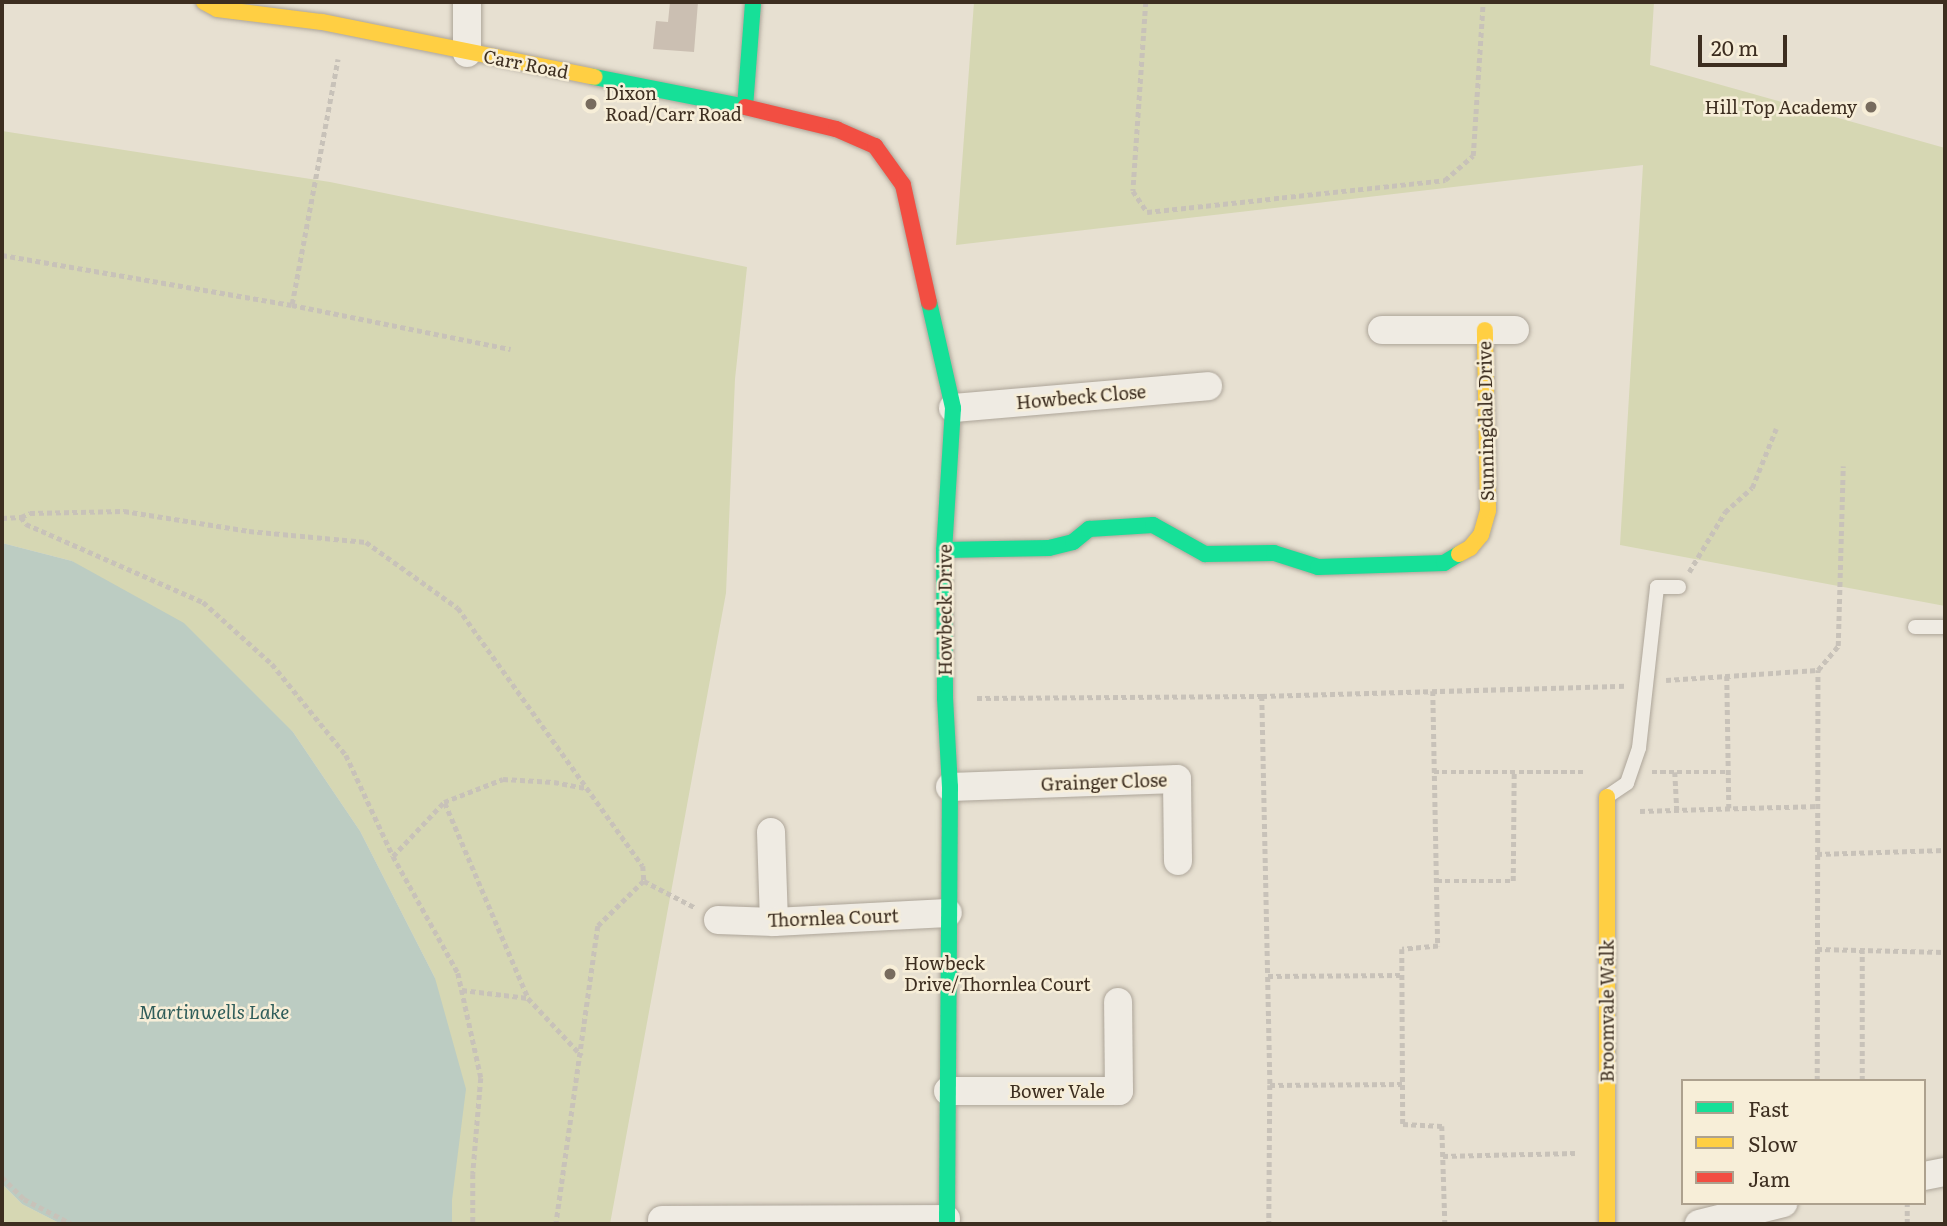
<!DOCTYPE html>
<style>
body{margin:0}
#map{position:relative;width:1947px;height:1226px;overflow:hidden;background:#e7e0d1;font-family:Literata,serif}
div>[style]{position:absolute}
.green>*{inset:0;background:#d6d7b3}
.water>*{inset:0;background:#bcccc2}
.building>*{inset:0;background:#cbbfb2}
.path>*{height:4.5px;margin-top:-2.25px;transform-origin:0;background:repeating-linear-gradient(90deg,#c8c2b9 0 5px,transparent 0 8.5px)}
.roads{filter:drop-shadow(0 0 2px #ada599) drop-shadow(0 0 2px #ada599)}
.lane>*{height:14px;margin:-7px;padding:0 7px;transform-origin:7px;border-radius:7px;background:#efebe3}
.street>*{height:28px;margin:-14px;padding:0 14px;transform-origin:14px;border-radius:14px;background:#efebe3}
.fast>*{height:16px;margin:-8px;padding:0 8px;transform-origin:8px;border-radius:8px;background:#16e098}
.slow>*{height:16px;margin:-8px;padding:0 8px;transform-origin:8px;border-radius:8px;background:#ffcf43}
.jam>*{height:16px;margin:-8px;padding:0 8px;transform-origin:8px;border-radius:8px;background:#f24e42}
.dots>*{width:19px;height:19px;translate:-50% -50%;box-sizing:border-box;border:4px solid #f7eed8;border-radius:50%}
span{translate:-50% -50%;white-space:nowrap;text-align:center;line-height:1.15;-webkit-text-stroke:5px #f7eed8;paint-order:stroke}
.street-label{font-size:18px;color:#3d2e20}
.poi-label{font-size:18px;color:#3d2e20}
.left{translate:0 -50%;text-align:left}
.right{translate:-100% -50%;text-align:right}
.water-label{font-size:19px;color:#2f5d5a;font-style:italic}
.frame{position:absolute;inset:0;border:4px solid #3d2e20;pointer-events:none}
.legend{position:absolute;left:1681px;top:1079px;width:245px;height:126px;box-sizing:border-box;background:#f7eed8;border:2px solid #ada18e;margin:0;padding:9px 12px;list-style:none;font-size:21px;color:#3d2e20}
.legend li{display:flex;align-items:center;gap:14px;height:35px}
.legend b{width:35px;border:2px solid #ada18e}
.scale{position:absolute;left:1698px;top:35px;width:89px;height:32px;box-sizing:border-box;border:4px solid #3d2e20;border-top:0;padding-left:9px;font-size:21px;line-height:24px;white-space:nowrap;color:#3d2e20;-webkit-text-stroke:5px #f7eed8;paint-order:stroke}
</style>
<div id="map">
<div class="green">
<div style="clip-path:polygon(974px 2px,1654px 2px,1650px 65px,1945px 148px,1945px 606px,1620px 545px,1643px 165px,956px 245px)"></div>
<div style="clip-path:polygon(2px 131px,330px 182px,747px 267px,735px 379px,726px 593px,610px 1224px,452px 1224px,435px 978px,360px 831px,293px 732px,72px 561px,2px 543px)"></div>
<div style="clip-path:polygon(2px 1184px,22px 1204px,61px 1224px,2px 1224px)"></div>
</div>
<div class="water">
<div style="clip-path:polygon(2px 543px,72px 561px,184px 623px,293px 732px,360px 831px,435px 978px,466px 1089px,452px 1200px,452px 1224px,61px 1224px,22px 1204px,2px 1184px)"></div>
</div>
<div class="building">
<div style="clip-path:polygon(670px 2px,698px 2px,694px 52px,653px 49px,656px 21px,668px 22px)"></div>
</div>
<div class="path">
<div style="left:1146px;top:2px;width:189px;rotate:93.9deg"></div>
<div style="left:1133px;top:191px;width:25px;rotate:56deg"></div>
<div style="left:1147px;top:212px;width:300px;rotate:-6.1deg"></div>
<div style="left:1445px;top:180px;width:37px;rotate:-41deg"></div>
<div style="left:1473px;top:156px;width:154px;rotate:-86.3deg"></div>
<div style="left:2px;top:255px;width:294px;rotate:9.8deg"></div>
<div style="left:292px;top:305px;width:223px;rotate:11.4deg"></div>
<div style="left:292px;top:304px;width:249px;rotate:-79.4deg"></div>
<div style="left:21px;top:517px;width:9px;rotate:54deg"></div>
<div style="left:26px;top:524px;width:193px;rotate:23.8deg"></div>
<div style="left:203px;top:602px;width:93px;rotate:41.9deg"></div>
<div style="left:272px;top:664px;width:117px;rotate:50.9deg"></div>
<div style="left:346px;top:755px;width:111px;rotate:65deg"></div>
<div style="left:393px;top:856px;width:134px;rotate:60.9deg"></div>
<div style="left:458px;top:973px;width:107px;rotate:77.6deg"></div>
<div style="left:481px;top:1078px;width:96px;rotate:94.8deg"></div>
<div style="left:473px;top:1174px;width:50px;rotate:90deg"></div>
<div style="left:2px;top:518px;width:19px;rotate:-3deg"></div>
<div style="left:21px;top:517px;width:10px;rotate:-24deg"></div>
<div style="left:30px;top:513px;width:94px;rotate:-1.2deg"></div>
<div style="left:124px;top:511px;width:127px;rotate:9.1deg"></div>
<div style="left:249px;top:531px;width:118px;rotate:5.4deg"></div>
<div style="left:366px;top:542px;width:113px;rotate:35.7deg"></div>
<div style="left:458px;top:608px;width:317px;rotate:54.4deg"></div>
<div style="left:643px;top:866px;width:15px;rotate:86deg"></div>
<div style="left:644px;top:881px;width:64px;rotate:135.6deg"></div>
<div style="left:598px;top:926px;width:301px;rotate:98deg"></div>
<div style="left:1689px;top:572px;width:70px;rotate:-59deg"></div>
<div style="left:1725px;top:512px;width:36px;rotate:-42deg"></div>
<div style="left:1752px;top:488px;width:64px;rotate:-67.9deg"></div>
<div style="left:1727px;top:676px;width:132px;rotate:89.1deg"></div>
<div style="left:1666px;top:680px;width:152px;rotate:-3.8deg"></div>
<div style="left:1433px;top:691px;width:255px;rotate:88.9deg"></div>
<div style="left:1438px;top:946px;width:36px;rotate:175deg"></div>
<div style="left:1402px;top:949px;width:175px;rotate:89.7deg"></div>
<div style="left:1403px;top:1124px;width:39px;rotate:3deg"></div>
<div style="left:1442px;top:1126px;width:98px;rotate:88.2deg"></div>
<div style="left:1262px;top:696px;width:389px;rotate:88.8deg"></div>
<div style="left:1270px;top:1085px;width:139px;rotate:90.4deg"></div>
<div style="left:977px;top:698px;width:285px;rotate:-0.4deg"></div>
<div style="left:1262px;top:696px;width:364px;rotate:-1.6deg"></div>
<div style="left:1434px;top:772px;width:150px"></div>
<div style="left:1652px;top:772px;width:76px"></div>
<div style="left:1675px;top:772px;width:38px;rotate:87deg"></div>
<div style="left:445px;top:803px;width:212px;rotate:66.9deg"></div>
<div style="left:1640px;top:811px;width:178px;rotate:-1.6deg"></div>
<div style="left:1817px;top:854px;width:128px;rotate:-1.8deg"></div>
<div style="left:393px;top:856px;width:74px;rotate:-46.6deg"></div>
<div style="left:444px;top:802px;width:63px;rotate:-21.3deg"></div>
<div style="left:503px;top:779px;width:51px;rotate:3.4deg"></div>
<div style="left:554px;top:782px;width:32px;rotate:11deg"></div>
<div style="left:644px;top:881px;width:59px;rotate:27.4deg"></div>
<div style="left:1437px;top:881px;width:76px"></div>
<div style="left:1513px;top:881px;width:108px;rotate:-89.5deg"></div>
<div style="left:1817px;top:949px;width:128px;rotate:1.3deg"></div>
<div style="left:1268px;top:976px;width:134px;rotate:-0.4deg"></div>
<div style="left:462px;top:990px;width:66px;rotate:6.9deg"></div>
<div style="left:528px;top:998px;width:79px;rotate:47deg"></div>
<div style="left:1817px;top:1081px;width:411px;rotate:-89.9deg"></div>
<div style="left:1818px;top:670px;width:31px;rotate:-50deg"></div>
<div style="left:1838px;top:646px;width:180px;rotate:-88.4deg"></div>
<div style="left:1862px;top:1081px;width:131px;rotate:-90deg"></div>
<div style="left:1270px;top:1085px;width:133px;rotate:-0.4deg"></div>
<div style="left:1443px;top:1156px;width:132px;rotate:-1.3deg"></div>
<div style="left:2px;top:1177px;width:31px;rotate:45deg"></div>
<div style="left:24px;top:1199px;width:54px;rotate:27.5deg"></div>
<div style="left:1907px;top:1224px;width:21px;rotate:-90deg"></div>
</div>
<div class="roads">
<div class="lane">
<div style="left:1915px;top:627px;width:30px"></div>
<div style="left:1608px;top:796px;width:23px;rotate:-34deg"></div>
<div style="left:1627px;top:783px;width:37px;rotate:-71deg"></div>
<div style="left:1639px;top:748px;width:162px;rotate:-83.6deg"></div>
<div style="left:1657px;top:587px;width:22px"></div>
</div>
<div class="street">
<div style="left:467px;top:2px;width:51px;rotate:90deg"></div>
<div style="left:1382px;top:330px;width:133px"></div>
<div style="left:953px;top:408px;width:256px;rotate:-4.9deg"></div>
<div style="left:950px;top:787px;width:227px;rotate:-2deg"></div>
<div style="left:1177px;top:779px;width:82px;rotate:89.3deg"></div>
<div style="left:771px;top:832px;width:90px;rotate:88.1deg"></div>
<div style="left:718px;top:920px;width:56px;rotate:2deg"></div>
<div style="left:774px;top:922px;width:174px;rotate:-3deg"></div>
<div style="left:948px;top:1091px;width:171px"></div>
<div style="left:1119px;top:1091px;width:89px;rotate:-90.6deg"></div>
<div style="left:1924px;top:1176px;width:21px;rotate:-11deg"></div>
<div style="left:662px;top:1220px;width:284px;rotate:-0.2deg"></div>
<div style="left:1699px;top:1224px;width:87px;rotate:-14deg"></div>
</div>
<div class="fast">
<div style="left:594px;top:77px;width:154px;rotate:11.2deg"></div>
<div style="left:745px;top:107px;width:105px;rotate:-85.6deg"></div>
<div style="left:929px;top:302px;width:109px;rotate:77.2deg"></div>
<div style="left:953px;top:408px;width:142px;rotate:93.6deg"></div>
<div style="left:944px;top:550px;width:148px;rotate:89.6deg"></div>
<div style="left:945px;top:698px;width:89px;rotate:86.8deg"></div>
<div style="left:950px;top:787px;width:437px;rotate:90.4deg"></div>
<div style="left:944px;top:550px;width:105px;rotate:-1.1deg"></div>
<div style="left:1049px;top:548px;width:25px;rotate:-14deg"></div>
<div style="left:1073px;top:542px;width:21px;rotate:-39deg"></div>
<div style="left:1089px;top:529px;width:64px;rotate:-3.6deg"></div>
<div style="left:1153px;top:525px;width:60px;rotate:29.1deg"></div>
<div style="left:1205px;top:554px;width:69px;rotate:-0.8deg"></div>
<div style="left:1274px;top:553px;width:46px;rotate:17.7deg"></div>
<div style="left:1318px;top:567px;width:126px;rotate:-1.8deg"></div>
<div style="left:1444px;top:563px;width:17px;rotate:-31deg"></div>
</div>
<div class="slow">
<div style="left:204px;top:2px;width:15px;rotate:28deg"></div>
<div style="left:217px;top:9px;width:106px;rotate:7.1deg"></div>
<div style="left:322px;top:22px;width:278px;rotate:11.4deg"></div>
<div style="left:1459px;top:554px;width:13px;rotate:-29deg"></div>
<div style="left:1470px;top:548px;width:17px;rotate:-50deg"></div>
<div style="left:1481px;top:535px;width:26px;rotate:-74deg"></div>
<div style="left:1488px;top:510px;width:180px;rotate:-91deg"></div>
<div style="left:1607px;top:797px;width:427px;rotate:90deg"></div>
</div>
<div class="jam">
<div style="left:745px;top:107px;width:94px;rotate:13.6deg"></div>
<div style="left:836px;top:129px;width:43px;rotate:23.6deg"></div>
<div style="left:875px;top:146px;width:48px;rotate:54.3deg"></div>
<div style="left:903px;top:185px;width:120px;rotate:77.5deg"></div>
</div>
</div>
<div class="dots">
<div style="left:591px;top:104px;background:#786c5e"></div>
<div style="left:1871px;top:107px;background:#786c5e"></div>
<div style="left:890px;top:974px;background:#786c5e"></div>
</div>
<div class="street-label">
<span style="left:526px;top:64px;rotate:11deg">Carr Road</span>
<span style="left:1081px;top:397px;rotate:-5deg">Howbeck Close</span>
<span style="left:1486px;top:421px;rotate:-91deg">Sunningdale Drive</span>
<span style="left:945px;top:610px;rotate:-90deg">Howbeck Drive</span>
<span style="left:1104px;top:782px;rotate:-2deg">Grainger Close</span>
<span style="left:833px;top:918px;rotate:-2deg">Thornlea Court</span>
<span style="left:1607px;top:1011px;rotate:-90deg">Broomvale Walk</span>
<span style="left:1057px;top:1091px">Bower Vale</span>
</div>
<div class="poi-label">
<span class="left" style="left:605px;top:104px">Dixon<br>Road/Carr Road</span>
<span class="right" style="left:1857px;top:107px">Hill Top Academy</span>
<span class="left" style="left:904px;top:974px">Howbeck<br>Drive/Thornlea Court</span>
</div>
<div class="water-label">
<span style="left:214px;top:1012px">Martinwells Lake</span>
</div>
<div class="frame"></div>
<ul class="legend">
<li><b style="height:9px;background:#16e098"></b>Fast</li>
<li><b style="height:9px;background:#ffcf43"></b>Slow</li>
<li><b style="height:9px;background:#f24e42"></b>Jam</li>
</ul>
<div class="scale">20 m</div>
</div>
